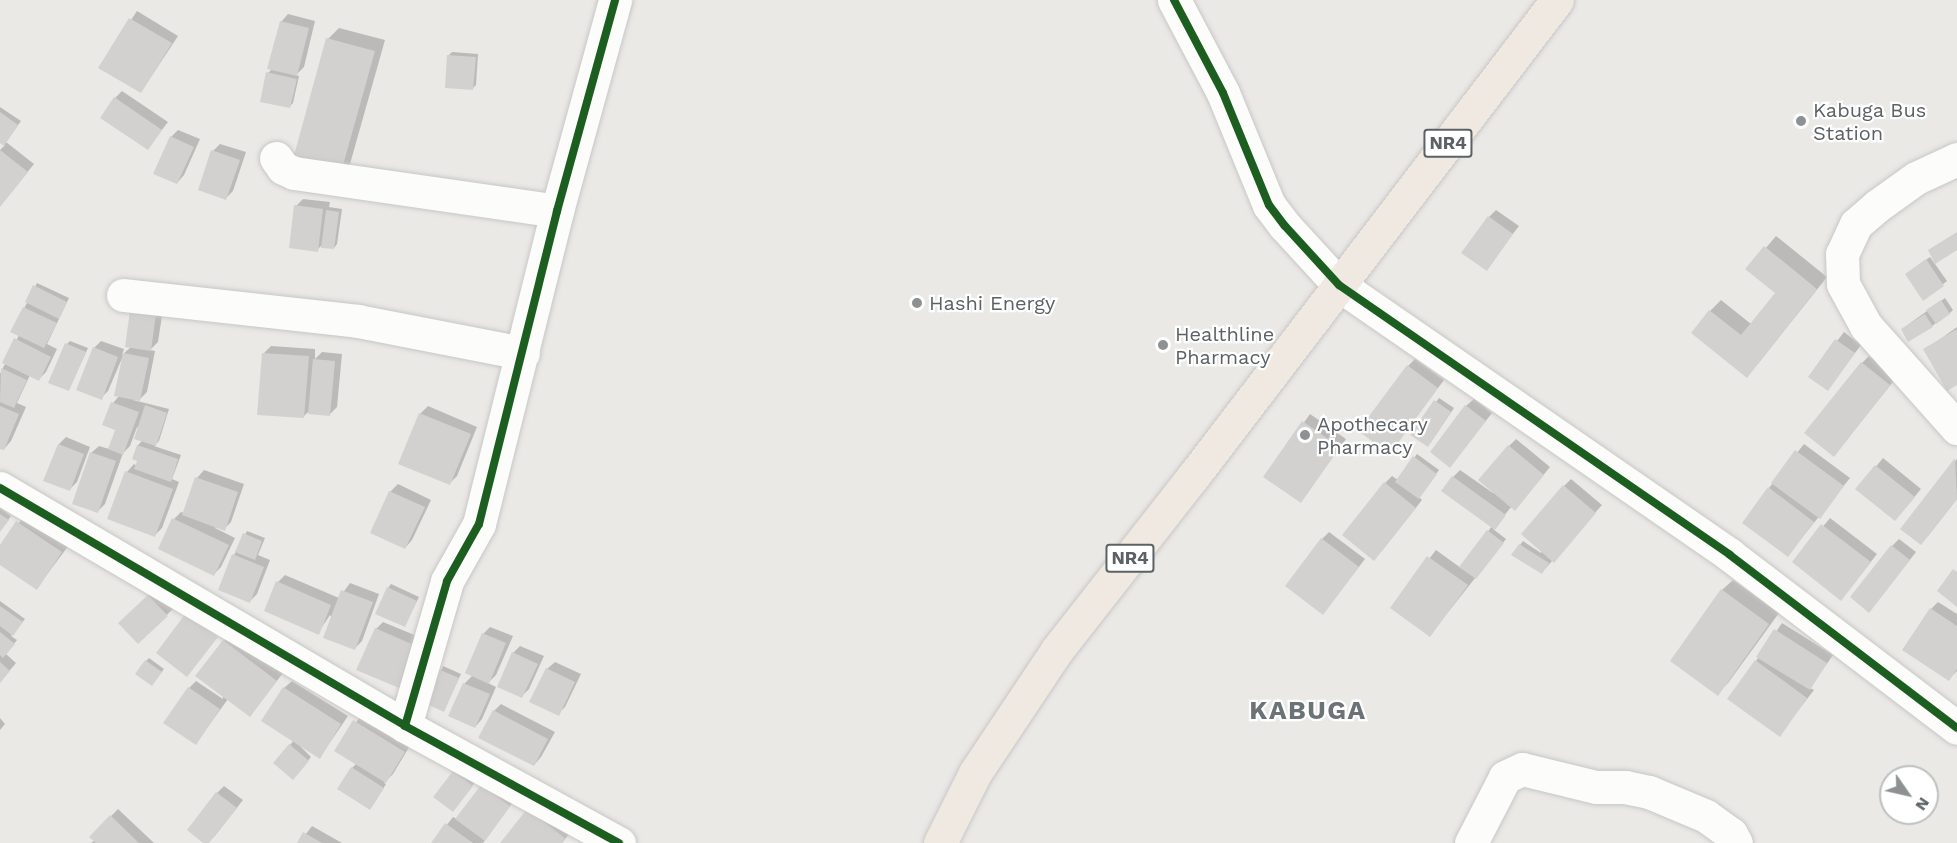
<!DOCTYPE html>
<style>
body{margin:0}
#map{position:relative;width:1957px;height:843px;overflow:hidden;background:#ebe9e6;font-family:"Work Sans",sans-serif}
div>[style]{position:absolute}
.shadow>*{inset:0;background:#0003}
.building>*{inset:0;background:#d3d1d0}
.roads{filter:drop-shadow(0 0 2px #c7c7c7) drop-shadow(0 0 2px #c7c7c7)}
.minor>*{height:33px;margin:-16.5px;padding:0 16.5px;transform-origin:16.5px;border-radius:16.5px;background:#fcfcfb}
.highway>*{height:33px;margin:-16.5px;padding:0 16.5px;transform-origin:16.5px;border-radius:16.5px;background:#efe9e1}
.cycleway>*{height:8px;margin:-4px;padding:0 4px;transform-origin:4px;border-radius:4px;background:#1b5e20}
.dots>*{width:16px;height:16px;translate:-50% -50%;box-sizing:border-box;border:3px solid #fff;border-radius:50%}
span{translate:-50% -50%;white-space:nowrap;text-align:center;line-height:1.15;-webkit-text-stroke:4.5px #fff;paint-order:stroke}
.shield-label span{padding:2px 4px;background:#fff;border:2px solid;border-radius:4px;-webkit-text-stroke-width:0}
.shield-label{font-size:18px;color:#5b6164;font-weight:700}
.poi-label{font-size:20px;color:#5b6164}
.left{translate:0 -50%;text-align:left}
.district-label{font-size:26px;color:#6c7376;font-weight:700;letter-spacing:1.5px}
.north{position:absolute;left:1879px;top:765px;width:60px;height:60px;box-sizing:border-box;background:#fff;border:2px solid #bdc0c1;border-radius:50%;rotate:124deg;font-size:16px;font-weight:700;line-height:24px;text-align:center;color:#5b6164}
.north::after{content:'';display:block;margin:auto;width:21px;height:27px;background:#8d9192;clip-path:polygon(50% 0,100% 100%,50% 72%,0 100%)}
</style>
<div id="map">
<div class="shadow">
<div style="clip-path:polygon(137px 11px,178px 36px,141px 92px,100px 67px)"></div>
<div style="clip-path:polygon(288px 14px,315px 21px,304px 67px,296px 75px,299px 76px,293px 103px,289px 107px,268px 73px,272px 69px,281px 22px)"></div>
<div style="clip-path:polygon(339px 28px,385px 40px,350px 164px,339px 175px,328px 39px)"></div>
<div style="clip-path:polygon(452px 52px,478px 54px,476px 85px,473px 88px,449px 55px)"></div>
<div style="clip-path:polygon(122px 91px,168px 122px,148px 148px,115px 98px)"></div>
<div style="clip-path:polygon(0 107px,21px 121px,6px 142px,34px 164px,0 206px,0 150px,5px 145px,0 142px)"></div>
<div style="clip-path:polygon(178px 130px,200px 139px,184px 175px,177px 183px,171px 137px)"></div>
<div style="clip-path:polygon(220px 144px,246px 152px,233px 191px,226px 198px,213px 151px)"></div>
<div style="clip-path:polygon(303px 199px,330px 202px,329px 207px,342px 209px,337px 244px,334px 248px,321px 246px,317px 250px,296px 206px)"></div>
<div style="clip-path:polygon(1496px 210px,1519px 226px,1486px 269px,1489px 217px)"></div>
<div style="clip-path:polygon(1776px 236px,1827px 277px,1757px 365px,1710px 311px,1721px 300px,1751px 324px,1777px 292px,1748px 269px)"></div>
<div style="clip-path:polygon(1930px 257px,1947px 281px,1924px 299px,1910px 271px)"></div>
<div style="clip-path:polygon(37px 283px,69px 298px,47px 344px,57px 349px,46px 372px,39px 379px,30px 375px,17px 403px,26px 407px,11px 441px,4px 449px,0 447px,0 374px,19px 335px,12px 332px)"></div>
<div style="clip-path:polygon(1945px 298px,1953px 310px,1950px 313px,1932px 326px,1902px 329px)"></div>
<div style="clip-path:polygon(133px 304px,163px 309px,158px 342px,150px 350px,155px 351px,147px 392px,140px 399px,133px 400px,169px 409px,159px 441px,154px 446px,181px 455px,172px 479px,179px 482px,162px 528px,155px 535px,127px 472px,134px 464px,137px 466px,138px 445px,143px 440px,139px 428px,137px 427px,130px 446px,123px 453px,105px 504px,97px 512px,91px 453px,99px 446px,109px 449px,117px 429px,113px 403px,119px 396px,123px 356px,108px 391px,101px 398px,94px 348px,101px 341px,124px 349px,122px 355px,131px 347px)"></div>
<div style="clip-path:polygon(1957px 327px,1957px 384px,1925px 350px)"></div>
<div style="clip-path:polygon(1844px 332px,1861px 345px,1828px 389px,1810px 376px)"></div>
<div style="clip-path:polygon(70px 341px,88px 348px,69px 389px,67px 344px)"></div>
<div style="clip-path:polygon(271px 346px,315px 349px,315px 359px,322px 352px,342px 354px,337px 407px,330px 414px,308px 412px,303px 417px,264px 353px)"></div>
<div style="clip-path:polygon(1869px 356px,1896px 378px,1841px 447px,1862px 363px)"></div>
<div style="clip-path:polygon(1415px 359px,1444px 380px,1390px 452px,1408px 366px)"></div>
<div style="clip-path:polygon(1439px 398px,1454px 408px,1431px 442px,1412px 435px)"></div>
<div style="clip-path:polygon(1474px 399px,1492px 413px,1450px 466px,1466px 406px)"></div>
<div style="clip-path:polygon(428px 406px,477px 427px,457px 476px,449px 484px,420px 414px)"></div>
<div style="clip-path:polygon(1310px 414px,1346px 439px,1301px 501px,1265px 477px)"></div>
<div style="clip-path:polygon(66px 437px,90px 447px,77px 482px,69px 490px,59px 444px)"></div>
<div style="clip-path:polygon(1516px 439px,1550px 467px,1522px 501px,1512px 506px,1493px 529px,1506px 539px,1430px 635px,1392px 607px,1436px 550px,1461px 568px,1492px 526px,1453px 477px,1460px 470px,1493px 493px,1509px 446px)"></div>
<div style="clip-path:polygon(1804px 444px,1850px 478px,1788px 555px,1769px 488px)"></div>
<div style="clip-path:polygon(1417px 454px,1439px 470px,1419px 497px,1422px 500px,1381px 552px,1385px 483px,1392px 476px,1398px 480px)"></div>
<div style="clip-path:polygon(1883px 458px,1921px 489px,1902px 512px,1858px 489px)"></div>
<div style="clip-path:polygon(1957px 459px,1957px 499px,1928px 536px,1902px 529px)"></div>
<div style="clip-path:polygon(204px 470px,244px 484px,231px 522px,224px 529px,216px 526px,215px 528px,235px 538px,221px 567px,214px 574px,174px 519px,181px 512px,184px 513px,197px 478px)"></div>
<div style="clip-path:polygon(1571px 479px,1602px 505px,1545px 569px,1520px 545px,1523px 541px,1541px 553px,1564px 486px)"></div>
<div style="clip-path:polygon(398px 484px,431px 500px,412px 540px,405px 548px,390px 492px)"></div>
<div style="clip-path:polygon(0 508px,11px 516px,0 531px)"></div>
<div style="clip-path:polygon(25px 515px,69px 545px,37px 588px,0 563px,0 548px)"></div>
<div style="clip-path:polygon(1830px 518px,1877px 554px,1848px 591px,1794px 562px)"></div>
<div style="clip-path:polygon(247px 531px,265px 538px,258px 555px,270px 560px,257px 594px,250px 601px,234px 555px)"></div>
<div style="clip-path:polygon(1329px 532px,1365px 559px,1323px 613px,1322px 539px)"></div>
<div style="clip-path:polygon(1899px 539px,1916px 552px,1876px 603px,1892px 546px)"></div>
<div style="clip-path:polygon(285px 575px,339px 598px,350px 583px,379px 594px,362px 641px,355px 648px,330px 615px,318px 633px,278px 582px)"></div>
<div style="clip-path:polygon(1733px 580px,1779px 613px,1728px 683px,1717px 694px,1722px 590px)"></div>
<div style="clip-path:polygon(391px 584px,419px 597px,405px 625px,388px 588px)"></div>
<div style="clip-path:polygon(156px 589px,174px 608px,138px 642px,120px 623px)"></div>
<div style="clip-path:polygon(0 601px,25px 619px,11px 636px,17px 640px,6px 654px,16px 663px,0 682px)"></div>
<div style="clip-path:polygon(1938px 602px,1957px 614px,1957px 671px,1949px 679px,1931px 609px)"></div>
<div style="clip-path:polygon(383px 622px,429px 641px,404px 689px,376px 629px)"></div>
<div style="clip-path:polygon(1782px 623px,1833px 655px,1810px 688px,1814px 690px,1779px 735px,1756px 661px)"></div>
<div style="clip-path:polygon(490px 627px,513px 636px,496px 675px,488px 683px,496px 687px,482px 719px,475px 727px,464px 684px,473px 675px,483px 634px)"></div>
<div style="clip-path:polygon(231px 633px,283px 673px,250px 715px,228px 699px,196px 743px,189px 688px,196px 681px,223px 699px,224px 641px)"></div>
<div style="clip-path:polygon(520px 646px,544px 656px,529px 689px,522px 696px,513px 653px)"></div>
<div style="clip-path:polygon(149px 658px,164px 669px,155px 681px,146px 661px)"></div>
<div style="clip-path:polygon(555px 662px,581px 674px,565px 707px,558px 714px,547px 669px)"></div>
<div style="clip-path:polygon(443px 666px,461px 674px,444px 710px,426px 702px)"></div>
<div style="clip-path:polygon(292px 681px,348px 716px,320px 757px,295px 741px,311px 757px,296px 775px,290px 745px,294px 740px,284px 688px)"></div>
<div style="clip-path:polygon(501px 704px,555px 732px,541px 757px,534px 765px,494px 711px)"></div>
<div style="clip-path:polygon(362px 714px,411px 744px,393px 774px,384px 783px,386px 784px,373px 805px,352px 768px,356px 764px,336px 751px)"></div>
<div style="clip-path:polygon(0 718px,5px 724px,0 730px)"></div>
<div style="clip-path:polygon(457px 769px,475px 782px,456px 807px,435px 796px)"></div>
<div style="clip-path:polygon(224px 786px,243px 800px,214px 837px,206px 843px,217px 793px)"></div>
<div style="clip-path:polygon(482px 786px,516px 798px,483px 843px,433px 843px,453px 817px,457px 819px)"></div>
<div style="clip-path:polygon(118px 809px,154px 843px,91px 843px,95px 840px,91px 837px)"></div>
<div style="clip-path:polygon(528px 810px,572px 830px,562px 843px,502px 843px)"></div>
<div style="clip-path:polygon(312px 826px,342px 843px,299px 843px)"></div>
</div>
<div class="building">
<div style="clip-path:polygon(129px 18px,172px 43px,141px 93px,98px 68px)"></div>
<div style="clip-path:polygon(280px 21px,309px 28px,297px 76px,267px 69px)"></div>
<div style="clip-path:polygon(326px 38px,375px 51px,340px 176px,292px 163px)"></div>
<div style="clip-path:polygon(447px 55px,476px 57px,473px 90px,445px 88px)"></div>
<div style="clip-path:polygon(266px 72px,297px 79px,290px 108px,260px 102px)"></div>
<div style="clip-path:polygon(114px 97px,162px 130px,148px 150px,100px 118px)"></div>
<div style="clip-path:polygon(0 112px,18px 125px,4px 146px,0 143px)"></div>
<div style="clip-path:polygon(170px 136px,194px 147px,177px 184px,153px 174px)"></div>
<div style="clip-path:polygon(0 150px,28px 172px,0 207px)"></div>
<div style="clip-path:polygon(211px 150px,240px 160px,226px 200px,198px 190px)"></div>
<div style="clip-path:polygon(294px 205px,323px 209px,318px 252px,289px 248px)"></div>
<div style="clip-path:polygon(326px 210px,339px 212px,334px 249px,321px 248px)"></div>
<div style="clip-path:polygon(1488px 216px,1513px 234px,1487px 271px,1461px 253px)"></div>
<div style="clip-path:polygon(1957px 232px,1957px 250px,1935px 264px,1928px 250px)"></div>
<div style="clip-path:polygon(1764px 246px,1817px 289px,1747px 378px,1691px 333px,1709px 310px,1741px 335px,1775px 293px,1745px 269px)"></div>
<div style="clip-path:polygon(1926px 259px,1944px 286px,1923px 301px,1905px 274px)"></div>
<div style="clip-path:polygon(33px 285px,67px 302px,59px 319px,25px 302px)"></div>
<div style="clip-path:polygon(1941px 300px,1950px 314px,1936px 324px,1926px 310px)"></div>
<div style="clip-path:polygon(131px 303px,157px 306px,151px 351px,125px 347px)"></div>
<div style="clip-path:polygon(23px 307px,57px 323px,44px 348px,10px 332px)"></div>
<div style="clip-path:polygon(1925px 314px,1933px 327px,1908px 342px,1901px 329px)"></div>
<div style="clip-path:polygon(1957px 329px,1957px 385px,1947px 391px,1923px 349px)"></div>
<div style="clip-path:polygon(14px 338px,51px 357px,39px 381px,2px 363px)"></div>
<div style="clip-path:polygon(1835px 339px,1855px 353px,1828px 391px,1808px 377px)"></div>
<div style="clip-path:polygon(65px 343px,86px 352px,69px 391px,48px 383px)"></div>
<div style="clip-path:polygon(93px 347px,118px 357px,102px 400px,76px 390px)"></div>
<div style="clip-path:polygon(123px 353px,149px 358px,140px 401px,114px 396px)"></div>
<div style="clip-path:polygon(262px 353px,309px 356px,304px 418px,257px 415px)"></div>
<div style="clip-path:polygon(313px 359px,335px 361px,330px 416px,308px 414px)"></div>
<div style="clip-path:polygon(1861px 362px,1890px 385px,1834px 457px,1804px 433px)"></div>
<div style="clip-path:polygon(1407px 365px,1438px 388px,1390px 454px,1358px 431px)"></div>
<div style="clip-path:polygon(1px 368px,27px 380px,14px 408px,0 402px)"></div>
<div style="clip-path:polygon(1434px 400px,1451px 412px,1428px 447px,1410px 435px)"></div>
<div style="clip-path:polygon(111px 402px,139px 412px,123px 455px,108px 449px,115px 430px,102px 425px)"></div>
<div style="clip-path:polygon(145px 405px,167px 413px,156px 446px,134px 439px)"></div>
<div style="clip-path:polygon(1465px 405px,1486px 421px,1450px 468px,1430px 452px)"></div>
<div style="clip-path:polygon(0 406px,19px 414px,4px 450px,0 449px)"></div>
<div style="clip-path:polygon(419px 413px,471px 434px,450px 485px,398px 464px)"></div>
<div style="clip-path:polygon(1302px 421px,1340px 447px,1301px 503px,1263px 477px)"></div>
<div style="clip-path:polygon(58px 444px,84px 454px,70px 491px,43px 481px)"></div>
<div style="clip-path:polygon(137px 445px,178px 459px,171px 482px,134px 469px,137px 461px,132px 459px)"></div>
<div style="clip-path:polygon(1508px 445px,1544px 475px,1515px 511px,1478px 480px)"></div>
<div style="clip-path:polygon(1795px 450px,1844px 486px,1820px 519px,1771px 483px)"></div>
<div style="clip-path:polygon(90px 452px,116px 461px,98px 513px,72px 504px)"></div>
<div style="clip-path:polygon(1413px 456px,1437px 474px,1419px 499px,1395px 482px)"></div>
<div style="clip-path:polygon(1955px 458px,1957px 499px,1921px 545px,1900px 529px)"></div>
<div style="clip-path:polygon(1875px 465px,1915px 497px,1895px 521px,1855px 489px)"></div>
<div style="clip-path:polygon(125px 471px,173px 489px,155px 537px,107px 519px)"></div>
<div style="clip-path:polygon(1452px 476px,1506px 515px,1495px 530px,1441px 491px)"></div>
<div style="clip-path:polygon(195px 477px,238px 492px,225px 531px,182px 515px)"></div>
<div style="clip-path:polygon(1384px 482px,1416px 508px,1374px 561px,1342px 535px)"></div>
<div style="clip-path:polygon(1563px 485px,1596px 513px,1554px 563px,1521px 534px)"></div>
<div style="clip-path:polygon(1768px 487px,1814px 522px,1788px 557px,1742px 523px)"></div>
<div style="clip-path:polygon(389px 491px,425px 507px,405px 549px,370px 533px)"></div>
<div style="clip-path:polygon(0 514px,9px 520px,0 532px)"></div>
<div style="clip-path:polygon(172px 518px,229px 545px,214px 576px,158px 549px)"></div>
<div style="clip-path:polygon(16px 521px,62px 552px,37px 590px,0 565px,0 545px)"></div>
<div style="clip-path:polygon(1821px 524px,1871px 562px,1841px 601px,1792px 562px)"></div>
<div style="clip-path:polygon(1487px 530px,1504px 543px,1476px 579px,1459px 567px)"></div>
<div style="clip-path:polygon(243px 533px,262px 541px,255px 560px,235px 552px)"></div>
<div style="clip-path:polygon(1321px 538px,1359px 567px,1323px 615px,1285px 586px)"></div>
<div style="clip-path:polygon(1519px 544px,1549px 563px,1542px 574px,1511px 555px)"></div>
<div style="clip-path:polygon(1891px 545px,1910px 560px,1869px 613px,1850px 597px)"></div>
<div style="clip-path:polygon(232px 554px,264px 567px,250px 603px,218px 590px)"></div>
<div style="clip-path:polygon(1427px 556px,1468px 585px,1430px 637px,1390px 608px)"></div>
<div style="clip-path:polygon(1953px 569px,1957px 572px,1957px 607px,1937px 591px)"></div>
<div style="clip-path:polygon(276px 581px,331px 605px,319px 635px,264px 611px)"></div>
<div style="clip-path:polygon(387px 587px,417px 601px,405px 627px,375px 614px)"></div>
<div style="clip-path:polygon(1721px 589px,1769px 624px,1718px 696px,1670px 661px)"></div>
<div style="clip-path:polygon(341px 590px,373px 602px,355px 650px,323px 638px)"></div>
<div style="clip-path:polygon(148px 595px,168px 616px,138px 644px,118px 623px)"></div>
<div style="clip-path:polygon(0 606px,23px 622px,13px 636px,0 626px)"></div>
<div style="clip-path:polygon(1930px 608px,1957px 626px,1957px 669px,1949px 681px,1902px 650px)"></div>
<div style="clip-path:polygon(186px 613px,218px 637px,187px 677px,156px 653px)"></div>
<div style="clip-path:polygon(375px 628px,423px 649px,404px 690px,356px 670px)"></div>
<div style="clip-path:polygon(1774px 629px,1827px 663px,1810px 690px,1756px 657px)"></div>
<div style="clip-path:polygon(0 632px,15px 644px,3px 658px,0 655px)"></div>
<div style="clip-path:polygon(482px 633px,506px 643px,489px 684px,465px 673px)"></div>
<div style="clip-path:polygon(223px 640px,277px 681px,250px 717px,195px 676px)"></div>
<div style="clip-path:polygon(512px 652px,538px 664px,522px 698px,497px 687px)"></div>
<div style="clip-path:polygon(145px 660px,162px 672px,152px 686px,135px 674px)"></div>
<div style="clip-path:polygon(1755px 660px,1807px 698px,1780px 737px,1727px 699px)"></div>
<div style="clip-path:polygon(0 662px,10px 671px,0 683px)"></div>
<div style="clip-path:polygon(546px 668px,575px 682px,559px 716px,529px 702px)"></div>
<div style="clip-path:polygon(438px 669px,459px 678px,444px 712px,424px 703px)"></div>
<div style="clip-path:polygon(463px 683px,490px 694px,475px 728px,448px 716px)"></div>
<div style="clip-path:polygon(188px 687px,220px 709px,196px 745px,163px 723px)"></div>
<div style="clip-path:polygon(283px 687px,341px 724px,320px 759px,261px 721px)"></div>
<div style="clip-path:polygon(493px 710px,548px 739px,534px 766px,478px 738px)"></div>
<div style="clip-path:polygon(353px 720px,405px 752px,386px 783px,334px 751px)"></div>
<div style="clip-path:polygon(289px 744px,309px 761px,293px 780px,273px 763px)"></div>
<div style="clip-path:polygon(351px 767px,384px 788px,370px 810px,337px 789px)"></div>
<div style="clip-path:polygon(453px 771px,473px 786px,453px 812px,433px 797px)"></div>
<div style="clip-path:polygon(481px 785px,510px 806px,485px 841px,455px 819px)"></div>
<div style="clip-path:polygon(216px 792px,237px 808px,209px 843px,203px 843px,187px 830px)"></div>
<div style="clip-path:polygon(527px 809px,565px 838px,562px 843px,500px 843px)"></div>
<div style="clip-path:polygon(110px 815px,139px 843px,96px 843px,89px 837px)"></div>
<div style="clip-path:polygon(445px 823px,473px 843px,431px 843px)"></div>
<div style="clip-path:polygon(303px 832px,322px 843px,297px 843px)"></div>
</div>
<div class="roads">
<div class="minor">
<div style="left:1174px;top:0;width:105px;rotate:62.2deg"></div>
<div style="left:1223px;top:93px;width:121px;rotate:67.7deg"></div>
<div style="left:1269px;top:205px;width:26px;rotate:53deg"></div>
<div style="left:1285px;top:226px;width:80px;rotate:47.5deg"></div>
<div style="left:1339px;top:285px;width:475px;rotate:34.6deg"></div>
<div style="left:1730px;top:555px;width:285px;rotate:37.3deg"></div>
<div style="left:276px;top:158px;width:12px;rotate:55deg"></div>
<div style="left:283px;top:168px;width:12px;rotate:24deg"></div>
<div style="left:294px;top:173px;width:266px;rotate:8.2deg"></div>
<div style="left:1957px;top:159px;width:45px;rotate:155.1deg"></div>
<div style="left:1916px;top:178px;width:48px;rotate:144.3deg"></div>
<div style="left:1877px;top:206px;width:28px;rotate:139deg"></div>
<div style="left:1856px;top:224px;width:33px;rotate:115deg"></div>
<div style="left:1842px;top:254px;width:30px;rotate:88deg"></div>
<div style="left:1843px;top:284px;width:48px;rotate:61.3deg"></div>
<div style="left:1866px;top:326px;width:137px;rotate:48.3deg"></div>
<div style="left:123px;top:295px;width:236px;rotate:6.3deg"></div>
<div style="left:358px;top:321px;width:168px;rotate:11deg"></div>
<div style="left:0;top:488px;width:470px;rotate:30.4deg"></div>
<div style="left:405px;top:726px;width:244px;rotate:28.7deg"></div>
<div style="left:405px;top:726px;width:151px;rotate:-73.8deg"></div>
<div style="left:447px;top:581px;width:65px;rotate:-60.7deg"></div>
<div style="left:479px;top:524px;width:323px;rotate:-76deg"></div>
<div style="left:557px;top:211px;width:219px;rotate:-74.6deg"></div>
<div style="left:1471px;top:843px;width:74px;rotate:-62.7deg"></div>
<div style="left:1505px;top:777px;width:19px;rotate:-25deg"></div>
<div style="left:1522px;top:769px;width:76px;rotate:13.7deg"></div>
<div style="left:1596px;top:787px;width:29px"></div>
<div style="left:1625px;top:787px;width:25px;rotate:12deg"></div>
<div style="left:1649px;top:792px;width:62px;rotate:22.8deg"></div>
<div style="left:1706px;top:816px;width:31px;rotate:36deg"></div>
<div style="left:1731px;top:834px;width:10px;rotate:61deg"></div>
</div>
<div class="highway">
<div style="left:940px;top:843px;width:78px;rotate:-63.4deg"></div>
<div style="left:975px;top:773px;width:148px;rotate:-56.3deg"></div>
<div style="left:1057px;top:650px;width:219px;rotate:-51.9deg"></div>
<div style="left:1192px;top:478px;width:601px;rotate:-52.63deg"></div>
</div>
</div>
<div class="cycleway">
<div style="left:1174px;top:0;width:105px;rotate:62.2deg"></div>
<div style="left:1223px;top:93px;width:121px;rotate:67.7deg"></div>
<div style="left:1269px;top:205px;width:26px;rotate:53deg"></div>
<div style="left:1285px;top:226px;width:80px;rotate:47.5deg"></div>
<div style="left:1339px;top:285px;width:475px;rotate:34.6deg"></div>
<div style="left:1730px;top:555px;width:285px;rotate:37.3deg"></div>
<div style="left:0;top:488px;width:470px;rotate:30.4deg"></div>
<div style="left:405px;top:726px;width:244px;rotate:28.7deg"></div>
<div style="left:405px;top:726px;width:151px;rotate:-73.8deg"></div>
<div style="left:447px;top:581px;width:65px;rotate:-60.7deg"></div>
<div style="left:479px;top:524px;width:323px;rotate:-76deg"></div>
<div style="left:557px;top:211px;width:219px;rotate:-74.6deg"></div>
</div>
<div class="dots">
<div style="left:1801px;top:121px;background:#8d9192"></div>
<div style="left:917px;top:303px;background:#8d9192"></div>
<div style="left:1163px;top:345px;background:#8d9192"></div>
<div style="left:1305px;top:435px;background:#8d9192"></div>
</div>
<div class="shield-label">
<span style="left:1448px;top:143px">NR4</span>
<span style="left:1130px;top:558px">NR4</span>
</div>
<div class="poi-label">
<span class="left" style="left:1813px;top:122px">Kabuga Bus<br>Station</span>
<span class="left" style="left:929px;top:303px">Hashi Energy</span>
<span class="left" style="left:1175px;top:346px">Healthline<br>Pharmacy</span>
<span class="left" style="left:1317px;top:436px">Apothecary<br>Pharmacy</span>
</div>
<div class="district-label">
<span style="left:1308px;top:711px">KABUGA</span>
</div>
<div class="north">N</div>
</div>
